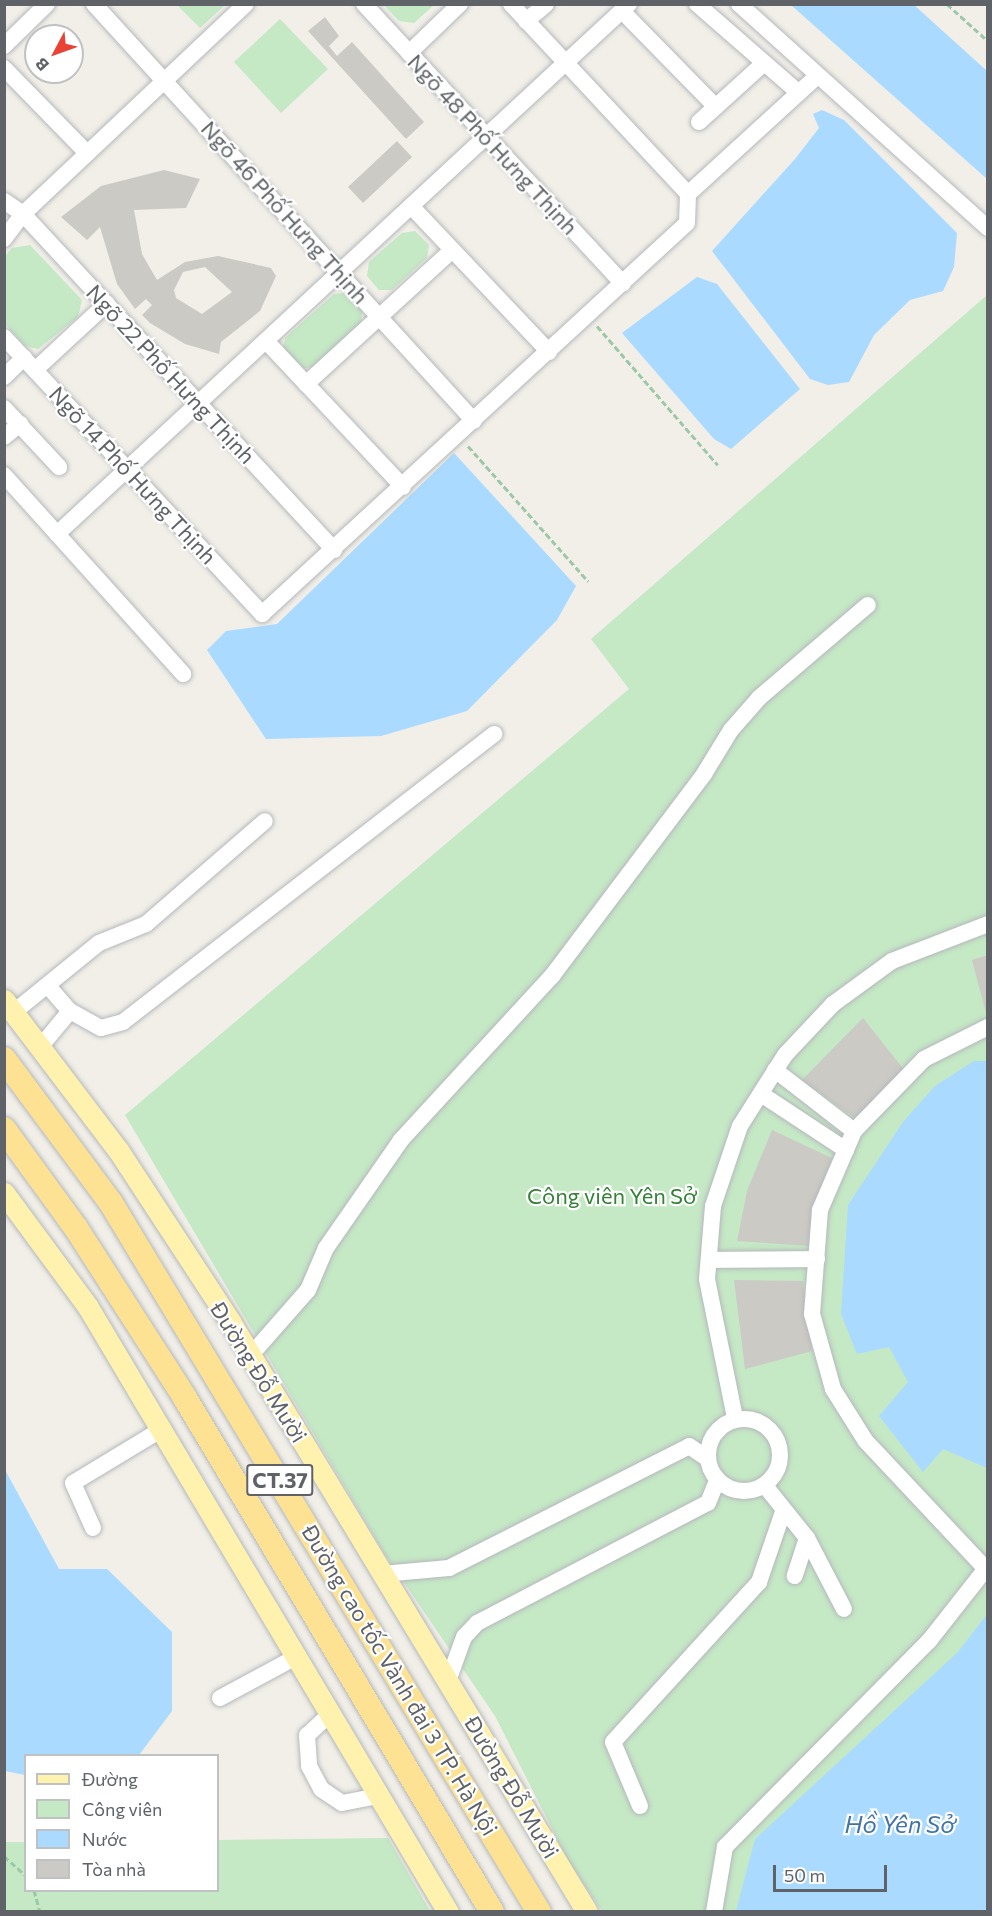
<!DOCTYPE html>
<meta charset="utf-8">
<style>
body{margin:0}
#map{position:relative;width:992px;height:1916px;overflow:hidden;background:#f1efe8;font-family:Commissioner,sans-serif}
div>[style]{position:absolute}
.green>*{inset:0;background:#c5e8c5}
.water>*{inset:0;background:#aadaff}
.building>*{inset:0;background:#cccac5}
.path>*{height:3px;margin-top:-1.5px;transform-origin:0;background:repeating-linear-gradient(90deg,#9cc7a9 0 6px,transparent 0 9px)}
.roads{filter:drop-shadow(0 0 2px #b5b8bc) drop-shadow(0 0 2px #b5b8bc)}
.minor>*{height:16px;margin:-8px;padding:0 8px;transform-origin:8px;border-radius:8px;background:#fff}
.minor>.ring{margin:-8px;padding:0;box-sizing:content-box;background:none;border:16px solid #fff;border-radius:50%}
.major>*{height:21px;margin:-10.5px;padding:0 10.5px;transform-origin:10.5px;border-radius:10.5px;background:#fff2af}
.highway>*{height:24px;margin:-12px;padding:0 12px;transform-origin:12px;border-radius:12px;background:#fde293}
span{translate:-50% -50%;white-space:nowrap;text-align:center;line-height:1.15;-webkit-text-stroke:4.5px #fff;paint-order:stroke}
.shield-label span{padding:2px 4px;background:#fff;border:2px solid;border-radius:4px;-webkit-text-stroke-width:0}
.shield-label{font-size:21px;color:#5f6368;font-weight:700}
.street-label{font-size:22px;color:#5f6368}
.park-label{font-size:22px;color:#348238}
.water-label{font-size:24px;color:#4174aa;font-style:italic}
.frame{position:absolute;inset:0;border:6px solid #5f6368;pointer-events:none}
.legend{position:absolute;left:24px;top:1754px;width:195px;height:138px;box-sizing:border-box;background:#fff;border:2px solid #bfc1c3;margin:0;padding:8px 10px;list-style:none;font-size:18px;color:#5f6368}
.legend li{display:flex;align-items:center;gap:12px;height:30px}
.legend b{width:30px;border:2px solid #bfc1c3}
.north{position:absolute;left:24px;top:24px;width:60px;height:60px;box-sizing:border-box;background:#fff;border:2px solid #bfc1c3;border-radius:50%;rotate:229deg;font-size:16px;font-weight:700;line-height:24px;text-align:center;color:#5f6368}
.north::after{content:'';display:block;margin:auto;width:21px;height:27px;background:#ea4335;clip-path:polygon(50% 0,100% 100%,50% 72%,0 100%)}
.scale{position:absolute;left:773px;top:1865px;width:114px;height:27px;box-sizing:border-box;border:3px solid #5f6368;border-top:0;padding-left:8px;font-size:18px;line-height:21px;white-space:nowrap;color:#5f6368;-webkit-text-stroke:4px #fff;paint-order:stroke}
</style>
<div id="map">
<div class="green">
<div style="clip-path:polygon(177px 5px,225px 5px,200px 28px)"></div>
<div style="clip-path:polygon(384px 5px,434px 5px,414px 23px,399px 21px)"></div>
<div style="clip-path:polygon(280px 19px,328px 69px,281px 113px,234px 62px)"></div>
<div style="clip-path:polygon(415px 231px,429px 245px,427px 258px,392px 290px,379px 290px,367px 276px,369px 262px,402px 233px)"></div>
<div style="clip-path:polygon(30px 245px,82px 300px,78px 317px,38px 349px,25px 346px,5px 324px,5px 256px,12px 248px)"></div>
<div style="clip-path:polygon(346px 293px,362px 311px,361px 324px,314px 367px,299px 369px,283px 352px,285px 338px,334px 294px)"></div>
<div style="clip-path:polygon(987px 295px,987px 1911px,602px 1911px,569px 1862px,495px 1716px,386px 1556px,125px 1115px,629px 689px,591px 639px)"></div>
<div style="clip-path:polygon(388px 1838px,430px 1911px,5px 1911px,5px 1842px,25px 1842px,26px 1890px,218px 1890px,218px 1840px)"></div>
</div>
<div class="water">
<div style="clip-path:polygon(791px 5px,914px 5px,987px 71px,987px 179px)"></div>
<div style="clip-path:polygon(822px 110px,844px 120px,957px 233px,954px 267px,943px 291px,910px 300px,874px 335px,849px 382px,828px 385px,810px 379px,712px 251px,795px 159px,819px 128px,813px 114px)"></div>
<div style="clip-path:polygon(697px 277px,717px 284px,800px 389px,731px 449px,714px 439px,622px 333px)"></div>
<div style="clip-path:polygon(454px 453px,576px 586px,557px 620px,467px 711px,381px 736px,266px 739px,207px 650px,226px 631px,277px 624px)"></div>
<div style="clip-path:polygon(974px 1061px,988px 1061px,987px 1468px,943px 1449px,923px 1472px,879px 1416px,908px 1382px,889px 1347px,857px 1354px,841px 1314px,848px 1205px,903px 1122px,935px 1086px)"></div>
<div style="clip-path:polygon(4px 1468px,59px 1569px,107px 1569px,172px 1632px,172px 1711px,139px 1755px,26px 1756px,25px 1775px,5px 1771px)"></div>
<div style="clip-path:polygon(987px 1614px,987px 1911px,736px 1911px,755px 1839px,958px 1652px)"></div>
</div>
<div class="building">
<div style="clip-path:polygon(325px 17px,339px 36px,329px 46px,337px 56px,352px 42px,424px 122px,406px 139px,308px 31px)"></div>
<div style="clip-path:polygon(397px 141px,412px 157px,363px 203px,348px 187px)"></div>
<div style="clip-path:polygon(evenodd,164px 170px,200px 179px,186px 208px,134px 210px,142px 254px,157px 280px,185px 262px,218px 256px,271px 268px,276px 276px,260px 311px,221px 342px,219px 354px,185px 344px,150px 323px,142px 315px,152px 305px,146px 299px,135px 309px,117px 284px,100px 227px,87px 240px,61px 217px,101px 186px,164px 170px,205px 267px,232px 292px,202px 314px,176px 298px,174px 290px,183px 272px,205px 267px)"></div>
<div style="clip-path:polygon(988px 955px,988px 1017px,987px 1017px,972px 960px)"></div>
<div style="clip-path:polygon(863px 1018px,905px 1071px,855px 1118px,802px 1080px)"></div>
<div style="clip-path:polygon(772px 1130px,832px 1158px,816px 1201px,811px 1246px,737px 1241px,747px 1191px)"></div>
<div style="clip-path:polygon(734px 1280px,803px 1281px,812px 1351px,745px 1369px)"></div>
</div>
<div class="path">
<div style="left:947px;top:4px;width:55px;rotate:42.1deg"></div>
<div style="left:597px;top:326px;width:184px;rotate:49deg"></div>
<div style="left:468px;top:446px;width:181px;rotate:48.4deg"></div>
<div style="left:4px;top:1856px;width:30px;rotate:42deg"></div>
<div style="left:34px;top:1890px;width:23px;rotate:75deg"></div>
</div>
<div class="roads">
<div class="minor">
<div style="left:94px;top:4px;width:564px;rotate:47.66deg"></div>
<div style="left:364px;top:4px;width:381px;rotate:47.2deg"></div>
<div style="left:511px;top:4px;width:260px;rotate:47deg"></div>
<div style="left:697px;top:4px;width:135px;rotate:41.1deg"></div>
<div style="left:739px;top:4px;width:335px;rotate:42deg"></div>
<div style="left:622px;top:11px;width:134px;rotate:45.6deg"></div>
<div style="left:526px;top:21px;width:26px;rotate:-40deg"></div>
<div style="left:4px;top:46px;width:60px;rotate:-44.3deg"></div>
<div style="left:409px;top:53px;width:71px;rotate:-43.9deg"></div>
<div style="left:4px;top:68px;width:119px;rotate:45.7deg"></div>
<div style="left:699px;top:122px;width:86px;rotate:-42.2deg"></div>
<div style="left:4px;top:201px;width:23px;rotate:34deg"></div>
<div style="left:23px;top:214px;width:458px;rotate:47.2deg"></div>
<div style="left:411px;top:206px;width:201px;rotate:46.6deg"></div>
<div style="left:4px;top:239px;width:31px;rotate:-53deg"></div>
<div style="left:23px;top:214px;width:306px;rotate:-43.3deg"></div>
<div style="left:4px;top:337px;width:379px;rotate:47deg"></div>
<div style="left:262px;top:614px;width:577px;rotate:-42.61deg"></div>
<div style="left:687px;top:223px;width:29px;rotate:-88deg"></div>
<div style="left:688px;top:194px;width:172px;rotate:-42.4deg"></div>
<div style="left:266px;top:341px;width:200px;rotate:46.8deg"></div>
<div style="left:35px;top:370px;width:98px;rotate:-42.9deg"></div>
<div style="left:4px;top:377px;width:28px;rotate:-44deg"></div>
<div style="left:306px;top:384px;width:198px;rotate:-42.5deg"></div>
<div style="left:4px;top:408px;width:81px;rotate:47deg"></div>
<div style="left:4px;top:437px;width:21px;rotate:-39deg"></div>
<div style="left:4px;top:475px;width:268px;rotate:48deg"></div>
<div style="left:57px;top:534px;width:780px;rotate:-42.82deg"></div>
<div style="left:48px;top:986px;width:33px;rotate:49deg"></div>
<div style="left:70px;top:1011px;width:35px;rotate:29deg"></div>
<div style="left:101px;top:1028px;width:23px;rotate:-15deg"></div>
<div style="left:123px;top:1022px;width:470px;rotate:-37.8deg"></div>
<div style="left:14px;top:1012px;width:109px;rotate:-39.1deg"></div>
<div style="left:99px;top:943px;width:51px;rotate:-22deg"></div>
<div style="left:146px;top:924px;width:157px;rotate:-40.9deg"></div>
<div style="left:41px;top:1046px;width:45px;rotate:-50.4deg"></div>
<div style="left:775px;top:1070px;width:100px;rotate:37.7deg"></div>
<div style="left:761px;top:1094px;width:102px;rotate:33.4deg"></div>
<div style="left:709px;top:1260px;width:108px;rotate:-0.5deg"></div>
<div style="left:250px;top:1356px;width:88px;rotate:-48.7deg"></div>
<div style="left:308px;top:1290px;width:46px;rotate:-66.8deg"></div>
<div style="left:326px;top:1248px;width:131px;rotate:-55.2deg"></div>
<div style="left:401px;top:1140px;width:223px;rotate:-47.4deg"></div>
<div style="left:552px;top:976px;width:253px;rotate:-53deg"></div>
<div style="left:704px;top:774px;width:52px;rotate:-58.5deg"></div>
<div style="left:731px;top:730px;width:43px;rotate:-48.8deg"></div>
<div style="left:759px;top:698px;width:143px;rotate:-40.5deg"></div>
<div style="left:735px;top:1418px;width:142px;rotate:-101.4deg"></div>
<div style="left:707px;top:1279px;width:73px;rotate:-85.3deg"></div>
<div style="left:713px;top:1206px;width:84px;rotate:-71.4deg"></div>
<div style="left:740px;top:1126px;width:84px;rotate:-57.6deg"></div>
<div style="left:785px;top:1055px;width:70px;rotate:-46.7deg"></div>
<div style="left:833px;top:1004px;width:73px;rotate:-36.1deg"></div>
<div style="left:892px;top:961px;width:103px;rotate:-21.1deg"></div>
<div class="ring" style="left:708px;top:1419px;width:56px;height:56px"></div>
<div style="left:766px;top:1487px;width:65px;rotate:51.2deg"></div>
<div style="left:807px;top:1538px;width:40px;rotate:108deg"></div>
<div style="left:93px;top:1528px;width:49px;rotate:-114deg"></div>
<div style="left:73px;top:1483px;width:104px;rotate:-31.2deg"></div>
<div style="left:807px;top:1538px;width:80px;rotate:62.5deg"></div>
<div style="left:985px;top:1568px;width:175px;rotate:-133.2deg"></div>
<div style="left:865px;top:1440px;width:60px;rotate:-122.1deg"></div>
<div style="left:833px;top:1389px;width:78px;rotate:-105.6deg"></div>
<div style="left:812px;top:1314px;width:104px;rotate:-85.6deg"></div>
<div style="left:820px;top:1210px;width:86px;rotate:-66.7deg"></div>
<div style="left:854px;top:1131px;width:100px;rotate:-45.8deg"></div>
<div style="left:924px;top:1059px;width:72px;rotate:-26.6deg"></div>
<div style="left:382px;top:1574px;width:67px;rotate:-5.1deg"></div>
<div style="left:449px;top:1568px;width:269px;rotate:-26.9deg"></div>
<div style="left:689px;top:1446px;width:22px;rotate:34deg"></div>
<div style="left:448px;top:1681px;width:47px;rotate:-70deg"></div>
<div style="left:464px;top:1637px;width:19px;rotate:-47deg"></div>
<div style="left:477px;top:1623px;width:260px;rotate:-27.5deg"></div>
<div style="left:708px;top:1503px;width:24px;rotate:-68deg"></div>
<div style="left:220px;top:1698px;width:89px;rotate:-28.3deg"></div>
<div style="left:331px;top:1713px;width:33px;rotate:137deg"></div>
<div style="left:307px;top:1735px;width:31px;rotate:86deg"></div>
<div style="left:309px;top:1766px;width:26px;rotate:62deg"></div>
<div style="left:321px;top:1789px;width:25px;rotate:34deg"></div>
<div style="left:342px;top:1803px;width:38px;rotate:-11deg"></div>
<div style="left:640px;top:1806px;width:69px;rotate:-112.9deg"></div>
<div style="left:613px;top:1742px;width:217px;rotate:-47.6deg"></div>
<div style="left:759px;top:1582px;width:74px;rotate:-71.1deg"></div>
<div style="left:714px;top:1912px;width:66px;rotate:-80.4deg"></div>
<div style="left:725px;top:1847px;width:290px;rotate:-45.3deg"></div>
<div style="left:929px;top:1641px;width:95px;rotate:-51.8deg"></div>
</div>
<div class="major">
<div style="left:4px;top:1000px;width:188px;rotate:52.8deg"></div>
<div style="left:118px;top:1150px;width:207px;rotate:56.8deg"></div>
<div style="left:231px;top:1323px;width:688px;rotate:58.85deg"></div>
<div style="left:4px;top:1193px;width:142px;rotate:53.6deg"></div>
<div style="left:88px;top:1307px;width:704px;rotate:59.25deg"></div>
</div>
<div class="highway">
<div style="left:4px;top:1059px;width:179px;rotate:53.4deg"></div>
<div style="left:111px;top:1203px;width:828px;rotate:58.88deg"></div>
<div style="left:4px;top:1129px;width:122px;rotate:54deg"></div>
<div style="left:76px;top:1228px;width:202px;rotate:57.3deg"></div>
<div style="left:185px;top:1398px;width:599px;rotate:59.15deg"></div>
</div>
</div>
<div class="shield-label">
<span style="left:280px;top:1480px">CT.37</span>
</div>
<div class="street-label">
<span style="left:493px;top:144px;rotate:47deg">Ngõ 48 Phố Hưng Thịnh</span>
<span style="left:285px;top:212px;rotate:48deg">Ngõ 46 Phố Hưng Thịnh</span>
<span style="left:171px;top:374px;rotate:47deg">Ngõ 22 Phố Hưng Thịnh</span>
<span style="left:133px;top:475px;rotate:47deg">Ngõ 14 Phố Hưng Thịnh</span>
<span style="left:259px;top:1372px;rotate:58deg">Đường Đỗ Mười</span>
<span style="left:400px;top:1680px;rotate:59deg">Đường cao tốc Vành đai 3 TP. Hà Nội</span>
<span style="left:512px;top:1787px;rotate:59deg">Đường Đỗ Mười</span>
</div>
<div class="park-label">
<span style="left:612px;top:1196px">Công viên Yên Sở</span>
</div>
<div class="water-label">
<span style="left:900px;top:1824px">Hồ Yên Sở</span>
</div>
<div class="frame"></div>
<ul class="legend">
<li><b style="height:8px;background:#fff2af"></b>Đường</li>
<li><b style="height:16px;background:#c5e8c5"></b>Công viên</li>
<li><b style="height:16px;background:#aadaff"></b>Nước</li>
<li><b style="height:16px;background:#cccac5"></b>Tòa nhà</li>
</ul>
<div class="north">B</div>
<div class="scale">50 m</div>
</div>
